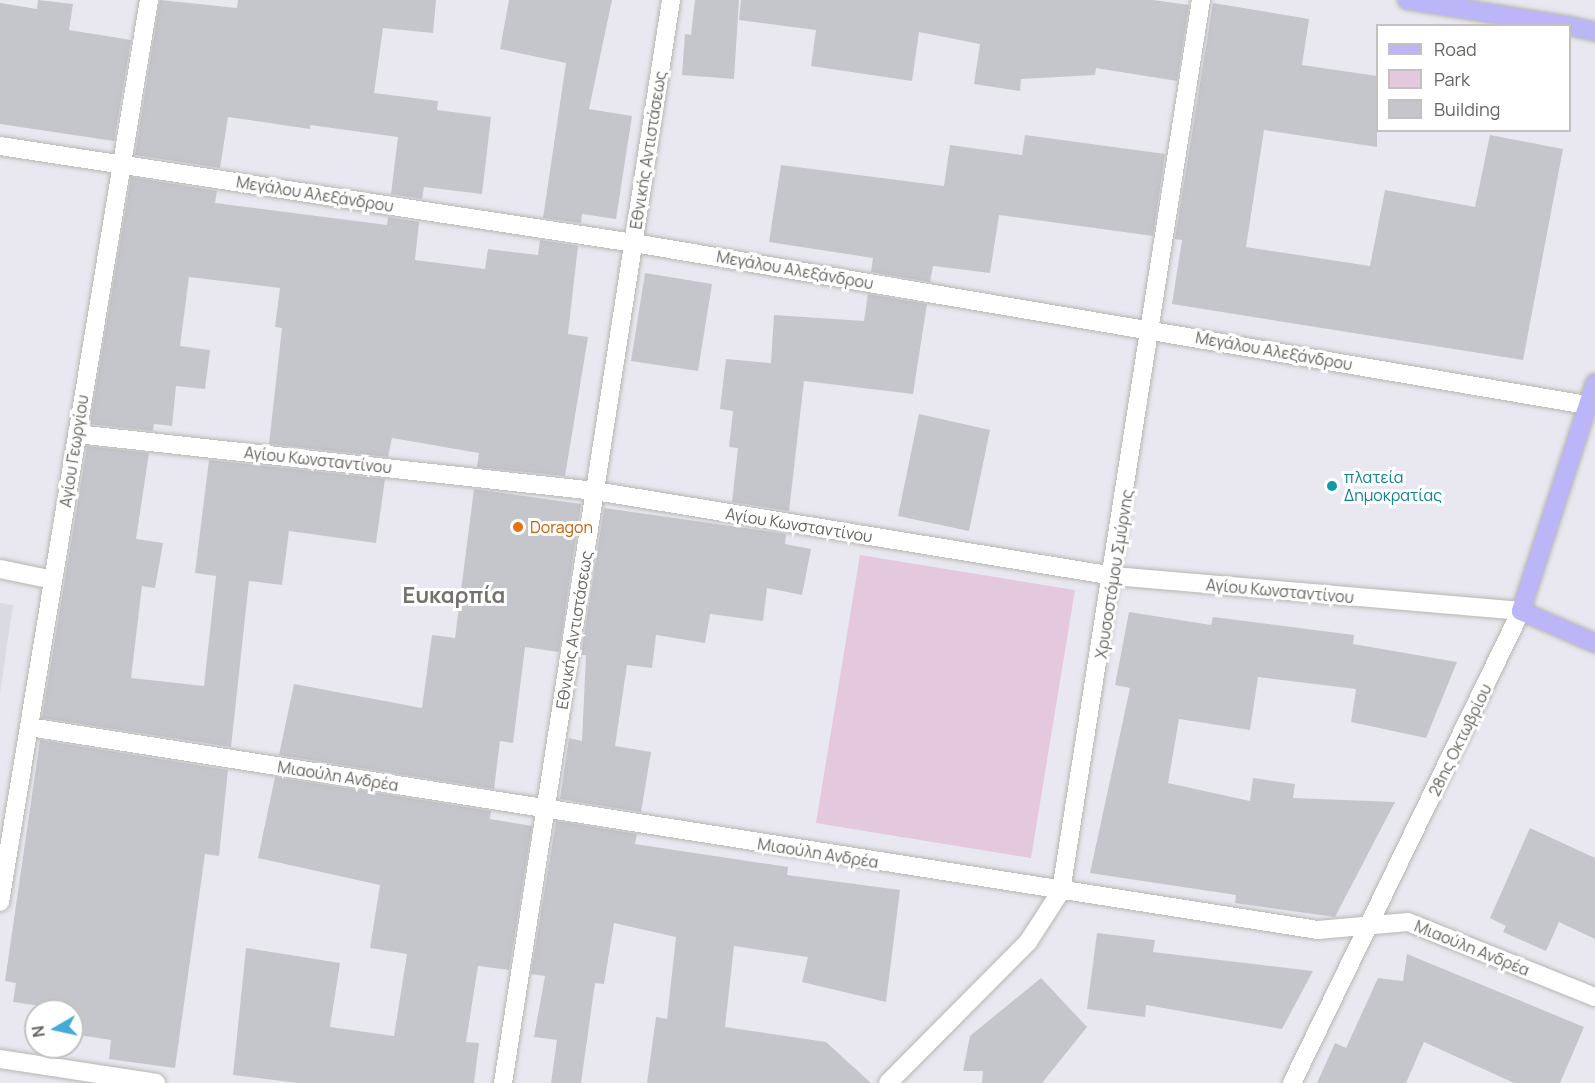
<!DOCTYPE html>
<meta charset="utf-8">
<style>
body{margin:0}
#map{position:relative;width:1595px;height:1083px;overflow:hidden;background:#e9e8f0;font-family:Manrope,sans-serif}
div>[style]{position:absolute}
.education>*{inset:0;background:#dadae3}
.green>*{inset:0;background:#e4c8de}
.building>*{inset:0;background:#c5c6cc}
.roads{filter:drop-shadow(0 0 2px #b6b6b1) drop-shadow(0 0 2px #b6b6b1)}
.minor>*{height:18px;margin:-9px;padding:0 9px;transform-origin:9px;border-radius:9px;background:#fff}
.major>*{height:18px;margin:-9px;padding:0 9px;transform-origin:9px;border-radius:9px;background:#bbb6f7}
.dots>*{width:16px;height:16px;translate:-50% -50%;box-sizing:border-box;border:3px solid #fff;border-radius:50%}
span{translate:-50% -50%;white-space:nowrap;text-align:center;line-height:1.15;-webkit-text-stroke:6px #fff;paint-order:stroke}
.street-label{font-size:16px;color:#676560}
.culture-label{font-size:16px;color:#0d838f}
.left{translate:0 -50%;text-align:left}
.food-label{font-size:16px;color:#c56008}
.district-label{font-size:22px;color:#74726c;font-weight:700}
.legend{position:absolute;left:1376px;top:24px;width:195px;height:108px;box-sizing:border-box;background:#fff;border:2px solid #c2c1bf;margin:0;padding:8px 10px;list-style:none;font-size:18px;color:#676560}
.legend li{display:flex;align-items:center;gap:12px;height:30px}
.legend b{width:30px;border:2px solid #c2c1bf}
.north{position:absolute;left:24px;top:999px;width:60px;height:60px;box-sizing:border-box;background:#fff;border:2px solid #c2c1bf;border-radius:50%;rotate:261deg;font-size:16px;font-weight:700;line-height:24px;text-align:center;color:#676560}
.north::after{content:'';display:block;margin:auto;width:21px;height:27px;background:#46aad8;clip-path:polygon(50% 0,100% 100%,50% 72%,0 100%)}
</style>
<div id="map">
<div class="education">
<div style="clip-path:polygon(0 603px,13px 605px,0 693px)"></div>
</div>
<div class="green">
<div style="clip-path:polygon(860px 555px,1075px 590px,1031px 858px,816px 823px)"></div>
</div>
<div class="building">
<div style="clip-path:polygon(38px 0,73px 4px,69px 30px,131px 40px,114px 141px,0 124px,0 3px,37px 9px)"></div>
<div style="clip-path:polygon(160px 0,237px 8px,238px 0,436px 0,433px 33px,383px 28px,374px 93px,438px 101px,437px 110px,491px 117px,482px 194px,424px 187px,422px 199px,391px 194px,398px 137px,310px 125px,310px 129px,228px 117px,220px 168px,135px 155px)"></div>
<div style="clip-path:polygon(509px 0,612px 0,589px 109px,632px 116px,616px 219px,582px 214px,581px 223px,543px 218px,566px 63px,500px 49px)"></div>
<div style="clip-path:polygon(695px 0,739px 0,734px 79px,682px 75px,685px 34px,691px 35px)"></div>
<div style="clip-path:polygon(741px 0,1153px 0,1189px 5px,1177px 81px,1096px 68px,1095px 75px,1021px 79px,1020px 91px,974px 84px,980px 44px,919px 32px,912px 81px,811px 66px,816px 30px,739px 20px)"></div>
<div style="clip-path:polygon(1213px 3px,1309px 19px,1302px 65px,1377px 76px,1377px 147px,1264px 130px,1246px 247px,1370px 266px,1385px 190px,1475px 207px,1490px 135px,1563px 149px,1523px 360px,1172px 304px,1182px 240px,1175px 239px)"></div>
<div style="clip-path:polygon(1025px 135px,1165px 154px,1153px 236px,999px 215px,990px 273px,933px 266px,930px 282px,871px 272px,873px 258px,769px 242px,781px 165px,944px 186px,950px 145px,1022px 155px)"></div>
<div style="clip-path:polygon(131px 177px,217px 191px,215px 203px,387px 225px,388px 217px,419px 222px,415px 260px,485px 269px,488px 249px,538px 255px,540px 240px,578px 246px,568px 334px,588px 337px,565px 476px,477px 467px,479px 453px,392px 438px,388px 457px,269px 444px,282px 328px,275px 327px,280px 288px,189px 277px,180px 346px,210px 350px,205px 389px,176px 386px,172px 426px,154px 424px,153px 431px,90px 424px)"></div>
<div style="clip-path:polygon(645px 273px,712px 284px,698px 371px,631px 361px)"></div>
<div style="clip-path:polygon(868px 294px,927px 304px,913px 394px,804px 381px,789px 511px,732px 502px,738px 448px,729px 447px,733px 411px,720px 409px,726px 359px,771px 363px,774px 315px,864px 321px)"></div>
<div style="clip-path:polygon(919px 414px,990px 430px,969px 531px,898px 516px)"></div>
<div style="clip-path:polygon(87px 446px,149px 453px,136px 539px,163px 543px,155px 588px,142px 586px,131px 678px,204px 686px,216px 576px,195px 573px,209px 460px,385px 479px,376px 543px,289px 531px,282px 585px,249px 581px,231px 747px,42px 718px)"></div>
<div style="clip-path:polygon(474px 489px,581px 504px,559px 652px,525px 647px,513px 743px,500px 741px,494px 789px,279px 755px,294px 684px,422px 708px,432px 635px,455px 638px)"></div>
<div style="clip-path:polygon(604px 508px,786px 534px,785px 544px,811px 549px,802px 595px,767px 588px,763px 621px,710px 614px,705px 643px,656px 635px,652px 668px,627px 665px,615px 746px,651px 752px,641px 812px,560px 799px,569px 738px,582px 741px,586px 655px,581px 655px)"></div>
<div style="clip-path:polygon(1129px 612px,1211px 625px,1213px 617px,1354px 635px,1353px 644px,1457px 662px,1426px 738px,1351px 722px,1356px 689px,1258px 677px,1250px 730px,1179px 719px,1168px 783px,1250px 801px,1253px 778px,1295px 784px,1293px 798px,1395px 802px,1335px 917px,1235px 903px,1236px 895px,1090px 873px,1130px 688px,1115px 685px)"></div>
<div style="clip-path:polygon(40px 740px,228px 770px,219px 856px,205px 854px,175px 1068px,109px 1059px,111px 1040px,72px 1034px,72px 1011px,40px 1011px,41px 1006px,13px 1002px,16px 983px,5px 981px)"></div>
<div style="clip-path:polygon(275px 777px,491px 811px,490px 819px,532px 826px,509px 970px,478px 966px,466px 1042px,479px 1043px,474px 1083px,299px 1083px,233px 1075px,246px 948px,340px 963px,330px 1027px,394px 1036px,407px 954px,370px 948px,380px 885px,258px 858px)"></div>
<div style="clip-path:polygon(556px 821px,637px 834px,635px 844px,788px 867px,787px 875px,900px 890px,886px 1002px,802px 982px,808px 957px,734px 946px,725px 1027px,826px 1042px,871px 1083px,647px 1083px,656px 1017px,667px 1019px,676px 937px,614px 923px,604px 984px,595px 983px,581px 1083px,551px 1083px,557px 1040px,534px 1037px,545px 976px,531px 974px)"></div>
<div style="clip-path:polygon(1530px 828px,1595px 858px,1595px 939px,1559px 922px,1546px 951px,1503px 932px,1506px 926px,1490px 918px)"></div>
<div style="clip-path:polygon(1097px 933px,1155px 940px,1153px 952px,1313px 971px,1282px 1029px,1146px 1005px,1145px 1017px,1087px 1009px)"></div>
<div style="clip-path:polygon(1407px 954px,1584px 1027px,1560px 1083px,1514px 1083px,1424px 1042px,1406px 1083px,1317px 1083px,1335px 1043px,1346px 1048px,1378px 978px,1403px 981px)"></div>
<div style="clip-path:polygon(1041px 978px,1087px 1027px,1042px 1083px,982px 1083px,983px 1071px,963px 1071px,970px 1036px)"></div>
</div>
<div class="roads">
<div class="minor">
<div style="left:0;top:146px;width:641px;rotate:8.7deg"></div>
<div style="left:634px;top:243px;width:967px;rotate:9.65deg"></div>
<div style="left:77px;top:434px;width:521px;rotate:6.28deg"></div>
<div style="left:595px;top:491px;width:526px;rotate:9.3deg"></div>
<div style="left:1114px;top:576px;width:409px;rotate:4.9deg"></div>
<div style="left:1521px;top:611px;width:525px;rotate:115.88deg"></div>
<div style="left:0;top:569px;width:54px;rotate:11.7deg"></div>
<div style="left:29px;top:727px;width:1305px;rotate:8.95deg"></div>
<div style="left:1318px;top:930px;width:90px;rotate:-5.1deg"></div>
<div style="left:1408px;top:922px;width:201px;rotate:21.9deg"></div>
<div style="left:0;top:902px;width:914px;rotate:-80.62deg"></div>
<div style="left:0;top:1059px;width:158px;rotate:8.7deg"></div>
<div style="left:503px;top:1083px;width:1096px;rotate:-81.18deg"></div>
<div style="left:888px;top:1083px;width:199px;rotate:-45.2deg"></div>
<div style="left:1028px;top:942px;width:61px;rotate:-57.1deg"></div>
<div style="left:1061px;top:891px;width:902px;rotate:-81.07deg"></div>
</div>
<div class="major">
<div style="left:1407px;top:0;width:164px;rotate:9.1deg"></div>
<div style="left:1570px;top:26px;width:26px;rotate:13deg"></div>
<div style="left:1595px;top:383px;width:240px;rotate:108deg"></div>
<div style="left:1521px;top:611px;width:81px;rotate:23.4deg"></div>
</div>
</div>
<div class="dots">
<div style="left:1332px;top:486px;background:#0f9aa8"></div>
<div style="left:518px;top:527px;background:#e8710a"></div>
</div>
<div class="street-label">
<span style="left:648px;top:150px;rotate:-81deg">Εθνικής Αντιστάσεως</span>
<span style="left:315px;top:194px;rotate:9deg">Μεγάλου Αλεξάνδρου</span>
<span style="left:795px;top:270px;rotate:10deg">Μεγάλου Αλεξάνδρου</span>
<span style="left:1274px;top:351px;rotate:10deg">Μεγάλου Αλεξάνδρου</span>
<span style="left:74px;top:451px;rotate:-81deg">Αγίου Γεωργίου</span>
<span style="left:318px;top:460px;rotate:6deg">Αγίου Κωνσταντίνου</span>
<span style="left:799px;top:525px;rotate:9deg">Αγίου Κωνσταντίνου</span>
<span style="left:1114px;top:574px;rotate:-81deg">Χρυσοστόμου Σμύρνης</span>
<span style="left:1280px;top:591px;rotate:5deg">Αγίου Κωνσταντίνου</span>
<span style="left:574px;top:630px;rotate:-81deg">Εθνικής Αντιστάσεως</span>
<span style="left:1460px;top:740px;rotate:-64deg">28ης Οκτωβρίου</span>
<span style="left:338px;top:776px;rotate:9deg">Μιαούλη Ανδρέα</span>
<span style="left:818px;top:853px;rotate:9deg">Μιαούλη Ανδρέα</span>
<span style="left:1472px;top:948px;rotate:22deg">Μιαούλη Ανδρέα</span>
</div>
<div class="culture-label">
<span class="left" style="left:1344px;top:486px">πλατεία<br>Δημοκρατίας</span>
</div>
<div class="food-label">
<span class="left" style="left:530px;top:527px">Doragon</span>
</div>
<div class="district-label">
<span style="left:454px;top:596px">Ευκαρπία</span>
</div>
<ul class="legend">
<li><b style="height:8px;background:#bbb6f7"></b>Road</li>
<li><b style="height:16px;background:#e4c8de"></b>Park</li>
<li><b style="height:16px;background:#c5c6cc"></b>Building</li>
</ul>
<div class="north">N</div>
</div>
